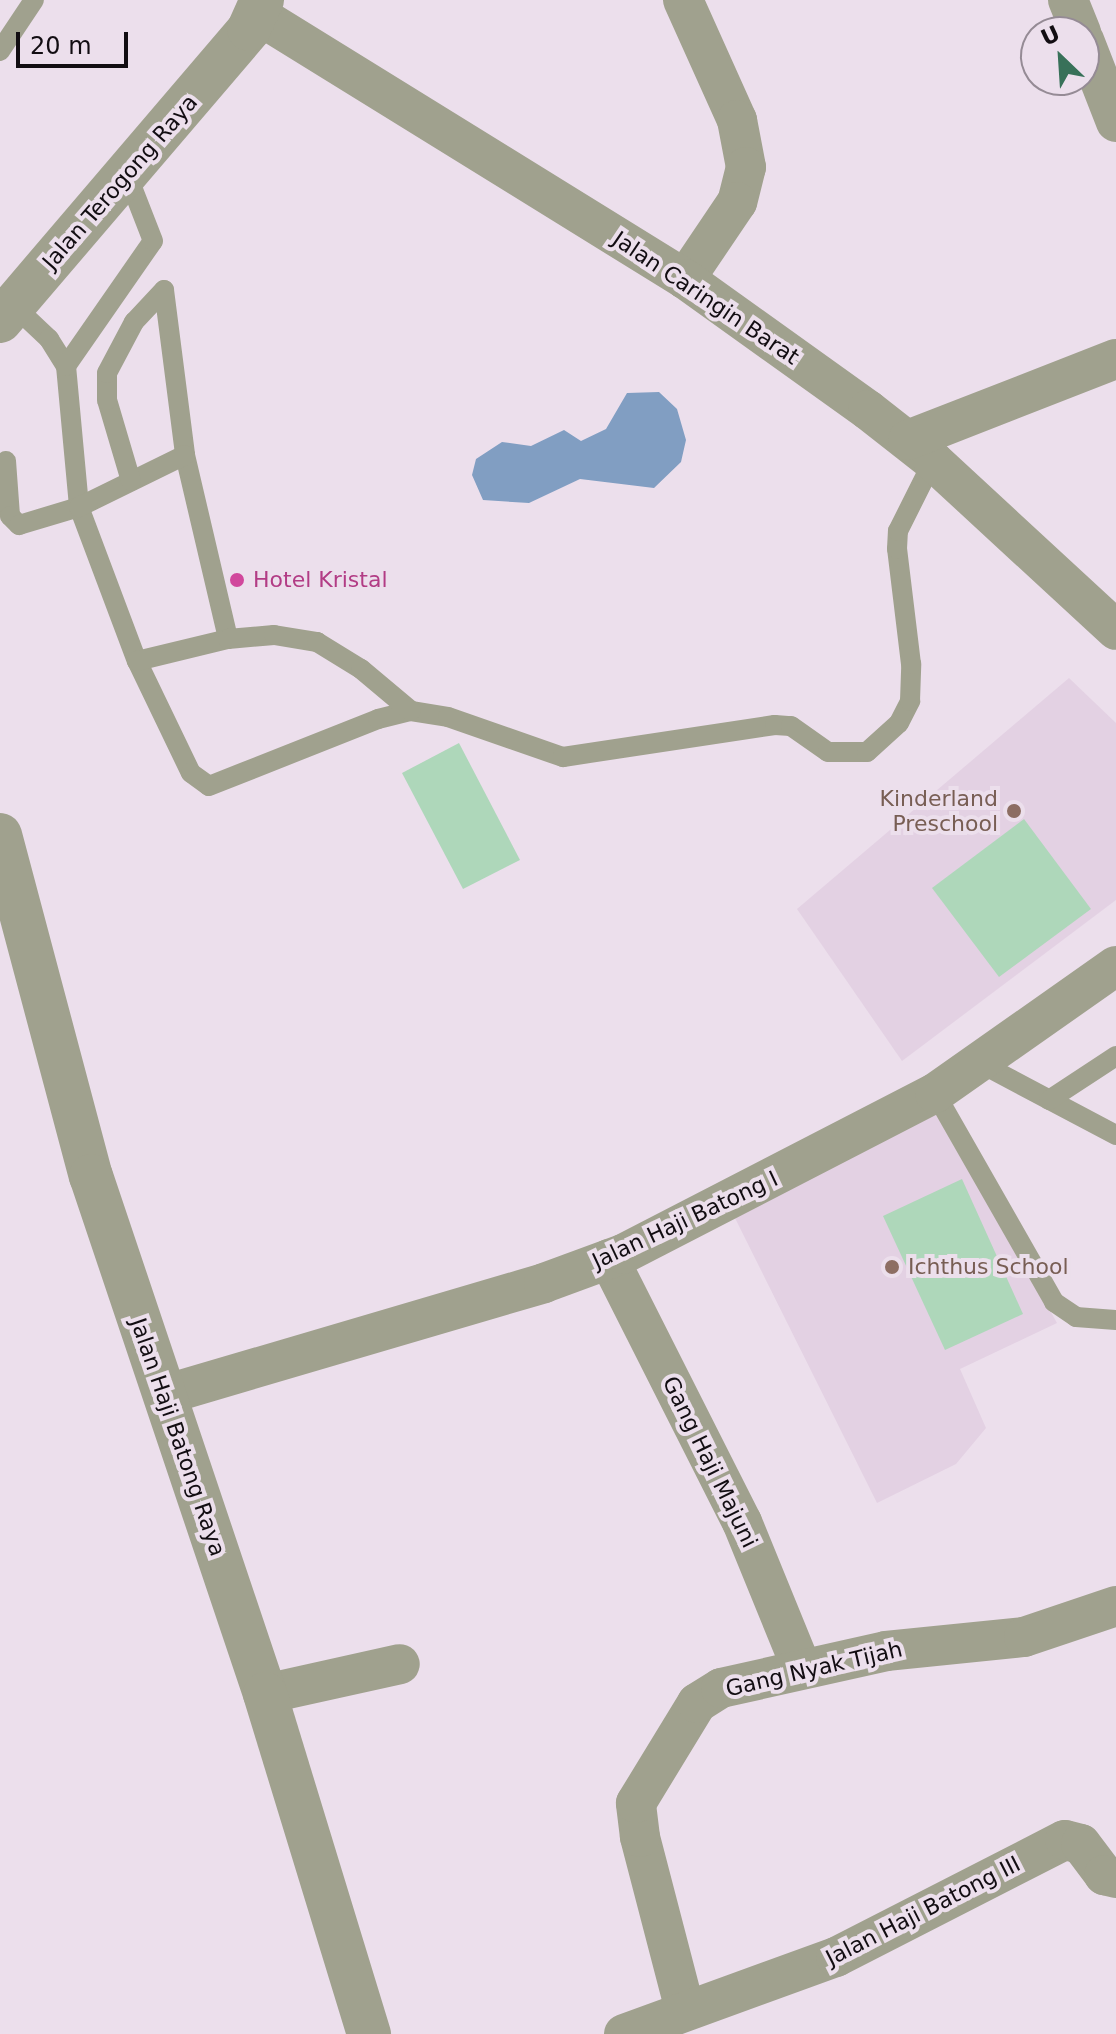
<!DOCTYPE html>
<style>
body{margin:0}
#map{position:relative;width:1116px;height:2034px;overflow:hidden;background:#ecdfec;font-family:"DejaVu Sans",sans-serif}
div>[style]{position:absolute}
.built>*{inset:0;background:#e3d1e3}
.green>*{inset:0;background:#aed7ba}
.water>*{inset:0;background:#819ec2}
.service>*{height:20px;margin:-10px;padding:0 10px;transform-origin:10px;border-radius:10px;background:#a0a18e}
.minor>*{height:40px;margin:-20px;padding:0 20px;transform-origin:20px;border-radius:20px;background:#a0a18e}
.tertiary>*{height:44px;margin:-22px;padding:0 22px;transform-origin:22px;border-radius:22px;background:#a0a18e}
.dots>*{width:22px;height:22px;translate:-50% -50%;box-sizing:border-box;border:4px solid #ecdfec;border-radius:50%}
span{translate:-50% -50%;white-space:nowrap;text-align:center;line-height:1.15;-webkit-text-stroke:8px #ecdfec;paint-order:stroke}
.street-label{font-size:22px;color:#120d12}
.hotel-label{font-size:22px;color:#b23c85}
.left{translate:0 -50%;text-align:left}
.education-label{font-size:22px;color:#785e54}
.right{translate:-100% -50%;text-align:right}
.north{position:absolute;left:1020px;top:16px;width:80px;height:80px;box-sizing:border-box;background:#ecdfec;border:2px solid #958b95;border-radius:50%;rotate:335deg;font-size:22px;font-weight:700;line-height:32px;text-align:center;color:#120d12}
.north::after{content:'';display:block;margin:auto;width:28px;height:36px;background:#387159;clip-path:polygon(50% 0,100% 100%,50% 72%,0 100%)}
.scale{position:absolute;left:16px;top:32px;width:112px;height:36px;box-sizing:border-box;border:4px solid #120d12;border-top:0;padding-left:10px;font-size:24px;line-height:28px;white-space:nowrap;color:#120d12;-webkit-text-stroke:6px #ecdfec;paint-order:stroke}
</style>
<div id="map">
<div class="built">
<div style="clip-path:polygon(1069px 678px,1116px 723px,1116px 900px,902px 1061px,797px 909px)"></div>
<div style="clip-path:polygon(934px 1102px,1057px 1323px,960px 1369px,986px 1428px,956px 1464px,877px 1503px,731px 1210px)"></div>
</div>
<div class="green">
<div style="clip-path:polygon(459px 743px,520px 860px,463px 889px,402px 773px)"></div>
<div style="clip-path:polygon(1024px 819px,1091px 909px,999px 977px,932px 888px)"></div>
<div style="clip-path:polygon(962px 1179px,1023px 1314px,945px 1350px,883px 1216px)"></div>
</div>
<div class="water">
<div style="clip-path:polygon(659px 392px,677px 409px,686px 440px,681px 462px,654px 488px,580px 479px,529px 503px,483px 500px,472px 475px,476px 459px,502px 442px,531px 446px,564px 430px,581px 441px,606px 429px,627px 393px)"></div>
</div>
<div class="service">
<div style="left:0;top:51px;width:61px;rotate:-56.3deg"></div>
<div style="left:164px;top:290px;width:166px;rotate:82.7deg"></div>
<div style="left:185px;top:455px;width:189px;rotate:76.8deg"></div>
<div style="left:13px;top:305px;width:50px;rotate:43.4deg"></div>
<div style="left:49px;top:339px;width:32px;rotate:58deg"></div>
<div style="left:66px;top:366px;width:142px;rotate:84.7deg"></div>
<div style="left:79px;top:507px;width:165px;rotate:69.4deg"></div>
<div style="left:137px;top:661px;width:124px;rotate:64.3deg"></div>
<div style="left:191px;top:773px;width:22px;rotate:36deg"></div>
<div style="left:209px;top:786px;width:182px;rotate:-21.6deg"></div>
<div style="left:378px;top:719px;width:34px;rotate:-14deg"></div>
<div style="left:411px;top:711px;width:37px;rotate:9deg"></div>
<div style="left:448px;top:717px;width:122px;rotate:19.2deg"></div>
<div style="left:563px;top:757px;width:214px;rotate:-8.6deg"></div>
<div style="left:775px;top:725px;width:16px;rotate:4deg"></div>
<div style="left:791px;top:726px;width:45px;rotate:35.1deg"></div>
<div style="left:828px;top:752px;width:39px"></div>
<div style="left:867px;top:752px;width:43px;rotate:-42.2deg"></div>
<div style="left:899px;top:723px;width:25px;rotate:-63deg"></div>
<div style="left:910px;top:701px;width:37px;rotate:-88deg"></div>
<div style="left:911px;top:664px;width:116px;rotate:-96.9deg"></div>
<div style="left:897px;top:549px;width:18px;rotate:-87deg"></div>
<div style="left:898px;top:531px;width:78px;rotate:-63.4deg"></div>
<div style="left:66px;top:366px;width:152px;rotate:-55.2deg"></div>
<div style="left:153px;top:241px;width:69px;rotate:-111.3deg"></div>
<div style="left:6px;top:461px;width:55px;rotate:85.8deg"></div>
<div style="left:10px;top:516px;width:13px;rotate:45deg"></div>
<div style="left:19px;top:525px;width:63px;rotate:-16.7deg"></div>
<div style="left:79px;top:507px;width:118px;rotate:-26.1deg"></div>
<div style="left:131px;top:481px;width:84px;rotate:-106.5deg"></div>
<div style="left:107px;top:400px;width:27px;rotate:-90deg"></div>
<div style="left:107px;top:373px;width:58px;rotate:-62.1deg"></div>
<div style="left:134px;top:322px;width:44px;rotate:-46.8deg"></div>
<div style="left:137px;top:661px;width:94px;rotate:-13.6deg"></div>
<div style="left:228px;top:639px;width:46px;rotate:-5deg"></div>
<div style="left:274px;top:635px;width:44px;rotate:9.2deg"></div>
<div style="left:317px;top:642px;width:52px;rotate:31.5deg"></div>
<div style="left:361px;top:669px;width:65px;rotate:40deg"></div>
<div style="left:978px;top:1062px;width:156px;rotate:27.9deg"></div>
<div style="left:935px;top:1093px;width:241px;rotate:60.3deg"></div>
<div style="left:1054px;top:1302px;width:27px;rotate:34deg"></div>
<div style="left:1076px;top:1317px;width:40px;rotate:4.3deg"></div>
<div style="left:1049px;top:1100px;width:80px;rotate:-33.3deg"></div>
</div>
<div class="minor">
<div style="left:683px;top:0;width:132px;rotate:65.8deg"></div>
<div style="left:737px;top:120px;width:48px;rotate:79.2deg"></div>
<div style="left:746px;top:167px;width:36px;rotate:104deg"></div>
<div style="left:737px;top:202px;width:93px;rotate:124deg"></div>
<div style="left:1068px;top:0;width:35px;rotate:68deg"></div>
<div style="left:258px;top:15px;width:502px;rotate:31.73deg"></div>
<div style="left:685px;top:279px;width:225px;rotate:35.6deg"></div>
<div style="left:868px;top:410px;width:83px;rotate:38.1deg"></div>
<div style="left:933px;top:461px;width:249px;rotate:42.7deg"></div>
<div style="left:1084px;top:40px;width:88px;rotate:68.7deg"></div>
<div style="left:908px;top:440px;width:223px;rotate:-21.3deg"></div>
<div style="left:609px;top:1259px;width:295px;rotate:63.2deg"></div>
<div style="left:742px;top:1522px;width:159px;rotate:67.8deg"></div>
<div style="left:164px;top:1395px;width:396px;rotate:-16.4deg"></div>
<div style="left:544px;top:1283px;width:84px;rotate:-20.2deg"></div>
<div style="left:623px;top:1254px;width:351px;rotate:-27.3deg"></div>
<div style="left:935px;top:1093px;width:221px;rotate:-35.1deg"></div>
<div style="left:265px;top:1694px;width:138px;rotate:-12.5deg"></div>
<div style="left:685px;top:2010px;width:179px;rotate:-104.6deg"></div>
<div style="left:640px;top:1837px;width:34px;rotate:-97deg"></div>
<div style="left:636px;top:1803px;width:117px;rotate:-58.6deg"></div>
<div style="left:697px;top:1703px;width:28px;rotate:-32deg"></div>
<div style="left:721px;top:1688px;width:169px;rotate:-12.6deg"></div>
<div style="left:886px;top:1651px;width:139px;rotate:-5.8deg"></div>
<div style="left:1024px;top:1637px;width:97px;rotate:-18.6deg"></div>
<div style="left:624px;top:2034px;width:226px;rotate:-20deg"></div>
<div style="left:836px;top:1957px;width:257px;rotate:-27.1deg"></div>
<div style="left:1065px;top:1840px;width:16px;rotate:14deg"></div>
<div style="left:1081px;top:1844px;width:39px;rotate:53deg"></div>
<div style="left:1104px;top:1875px;width:12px;rotate:14deg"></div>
</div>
<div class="tertiary">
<div style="left:0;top:321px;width:384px;rotate:-49.5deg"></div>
<div style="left:249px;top:29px;width:32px;rotate:-66deg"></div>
<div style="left:0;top:835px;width:353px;rotate:75.1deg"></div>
<div style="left:91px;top:1176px;width:546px;rotate:71.43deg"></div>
<div style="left:265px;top:1694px;width:356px;rotate:73deg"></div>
</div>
<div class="dots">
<div style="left:237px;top:580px;background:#d1479c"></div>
<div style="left:1014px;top:811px;background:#8d6e63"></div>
<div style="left:892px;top:1267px;background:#8d6e63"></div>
</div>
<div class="street-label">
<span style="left:120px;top:182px;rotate:-49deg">Jalan Terogong Raya</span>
<span style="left:706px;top:298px;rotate:34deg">Jalan Caringin Barat</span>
<span style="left:685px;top:1220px;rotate:-25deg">Jalan Haji Batong I</span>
<span style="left:178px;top:1437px;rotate:71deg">Jalan Haji Batong Raya</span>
<span style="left:710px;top:1462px;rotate:64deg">Gang Haji Majuni</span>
<span style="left:814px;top:1669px;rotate:-13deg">Gang Nyak Tijah</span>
<span style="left:923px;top:1911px;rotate:-27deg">Jalan Haji Batong III</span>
</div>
<div class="hotel-label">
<span class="left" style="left:253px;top:580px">Hotel Kristal</span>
</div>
<div class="education-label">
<span class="right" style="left:998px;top:811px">Kinderland<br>Preschool</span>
<span class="left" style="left:908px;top:1267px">Ichthus School</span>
</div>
<div class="north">U</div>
<div class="scale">20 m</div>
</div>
